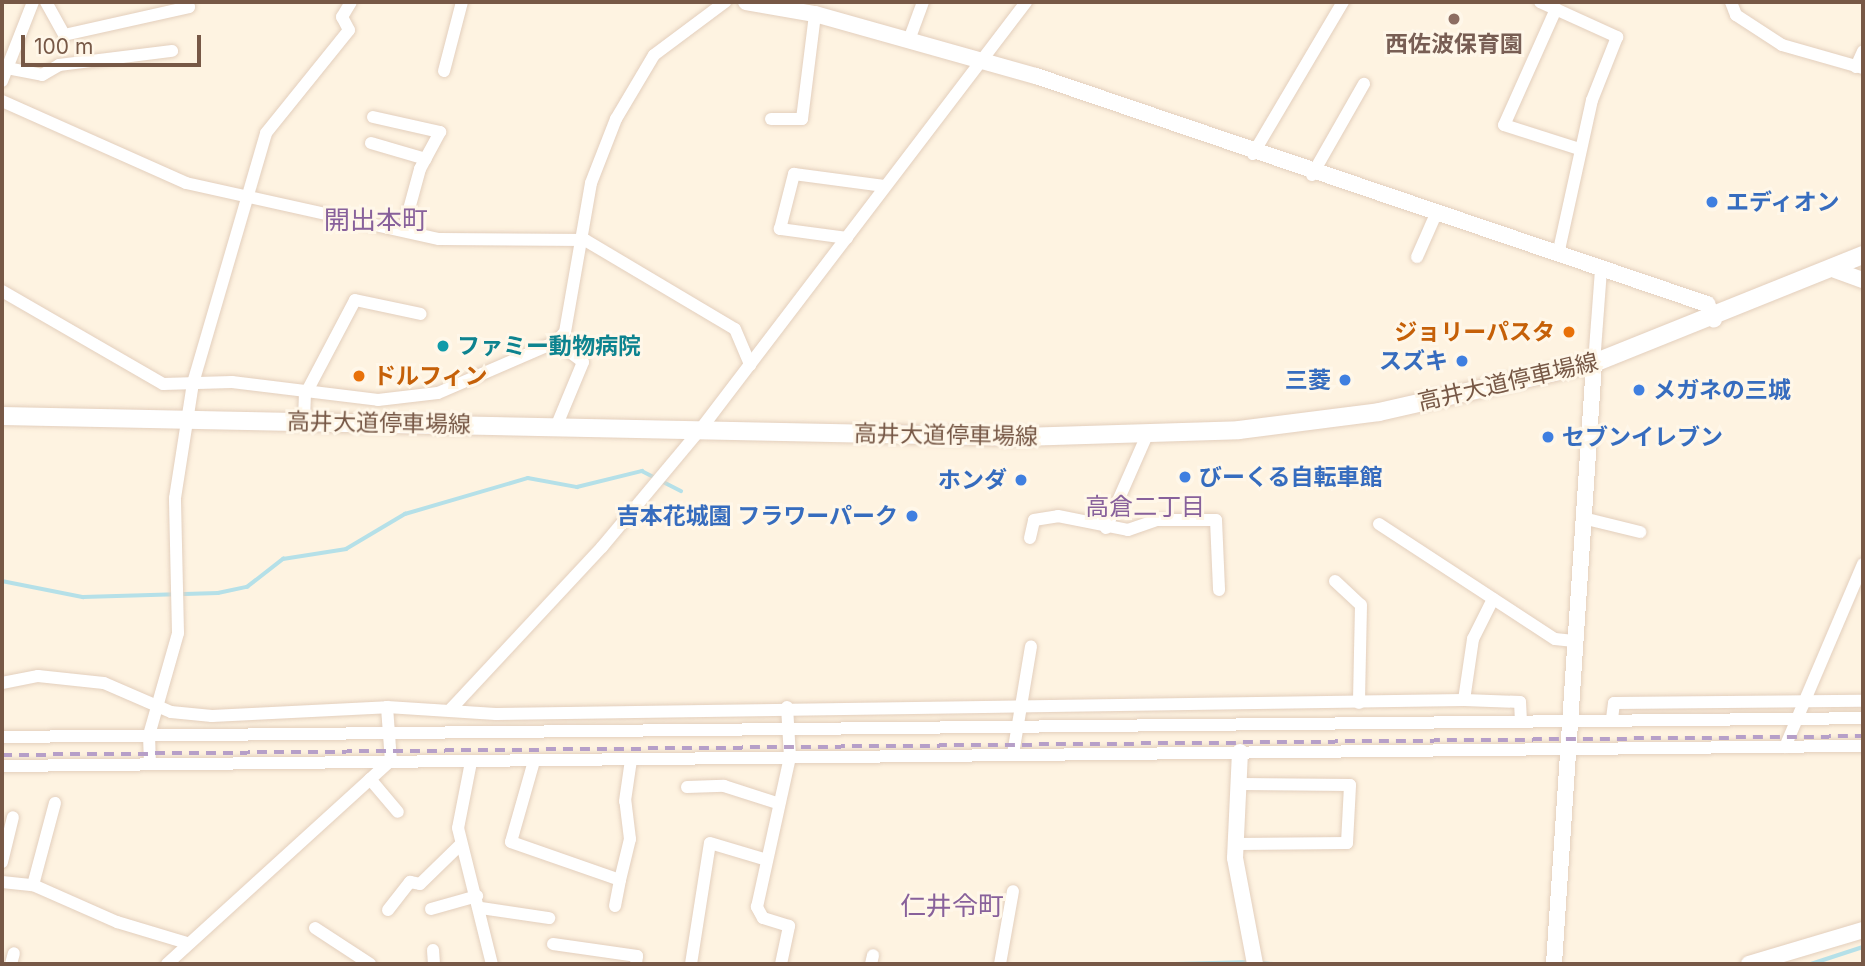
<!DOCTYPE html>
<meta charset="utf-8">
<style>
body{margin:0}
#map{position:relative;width:1865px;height:966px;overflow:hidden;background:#fef3e1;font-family:Inter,"Noto Sans JP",sans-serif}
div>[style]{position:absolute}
.stream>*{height:3.5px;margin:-1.75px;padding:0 1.75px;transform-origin:1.75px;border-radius:1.75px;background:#b5e0e8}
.roads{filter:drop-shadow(0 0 2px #e3cfbd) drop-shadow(0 0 2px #e3cfbd)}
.minor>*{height:12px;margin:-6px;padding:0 6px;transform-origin:6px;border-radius:6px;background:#fff}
.tertiary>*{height:16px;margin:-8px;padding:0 8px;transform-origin:8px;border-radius:8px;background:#fff}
.secondary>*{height:18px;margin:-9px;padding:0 9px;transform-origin:9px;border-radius:9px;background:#fff}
.rail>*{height:3.5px;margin-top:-1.75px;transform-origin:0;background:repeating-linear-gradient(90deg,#b69fc8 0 10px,transparent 0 17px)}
.dots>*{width:19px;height:19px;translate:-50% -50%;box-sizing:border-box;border:4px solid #fff7e9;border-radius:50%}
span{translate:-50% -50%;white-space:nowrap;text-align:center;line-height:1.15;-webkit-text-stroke:6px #fff7e9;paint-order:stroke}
.education-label{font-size:23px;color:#785e54;font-weight:700}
.shop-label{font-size:23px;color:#366cbe;font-weight:700}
.left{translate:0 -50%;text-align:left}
.right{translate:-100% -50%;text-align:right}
.food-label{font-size:23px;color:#c56008;font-weight:700}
.culture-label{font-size:23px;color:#0d838f;font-weight:700}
.street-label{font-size:23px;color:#775846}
.neighbourhood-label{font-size:24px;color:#88619b}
.quarter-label{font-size:26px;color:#88619b}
.frame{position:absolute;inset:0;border:4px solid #775846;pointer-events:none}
.scale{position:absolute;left:21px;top:35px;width:180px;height:32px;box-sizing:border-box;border:4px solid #775846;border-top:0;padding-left:9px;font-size:21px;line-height:24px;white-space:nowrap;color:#775846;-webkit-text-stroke:5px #fff7e9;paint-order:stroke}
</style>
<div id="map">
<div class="stream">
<div style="left:2px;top:581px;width:83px;rotate:11.2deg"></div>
<div style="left:83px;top:597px;width:135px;rotate:-1.7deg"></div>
<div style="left:218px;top:593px;width:30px;rotate:-12deg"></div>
<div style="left:247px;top:587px;width:46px;rotate:-37.9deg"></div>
<div style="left:283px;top:559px;width:64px;rotate:-9deg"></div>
<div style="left:346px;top:549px;width:69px;rotate:-30.7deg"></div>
<div style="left:405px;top:514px;width:128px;rotate:-16.3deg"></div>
<div style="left:528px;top:478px;width:50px;rotate:10.4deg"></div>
<div style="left:577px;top:487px;width:67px;rotate:-13.8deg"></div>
<div style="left:642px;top:471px;width:44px;rotate:27.1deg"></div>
<div style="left:1261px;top:963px;width:12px;rotate:5deg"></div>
<div style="left:1175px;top:964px;width:75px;rotate:-1.5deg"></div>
<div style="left:1811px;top:964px;width:55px;rotate:-18.1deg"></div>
</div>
<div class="roads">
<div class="minor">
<div style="left:46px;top:2px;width:38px;rotate:61deg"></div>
<div style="left:64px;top:35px;width:128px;rotate:-12.6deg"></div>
<div style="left:189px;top:7px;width:5px;rotate:-112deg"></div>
<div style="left:1540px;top:2px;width:85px;rotate:24.4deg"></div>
<div style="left:1617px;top:37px;width:68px;rotate:111.6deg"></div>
<div style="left:1592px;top:100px;width:158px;rotate:102.4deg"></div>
<div style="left:1731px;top:2px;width:14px;rotate:69deg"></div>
<div style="left:1736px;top:15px;width:55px;rotate:33.1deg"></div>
<div style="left:1782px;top:45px;width:84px;rotate:15.9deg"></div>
<div style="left:1556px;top:9px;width:127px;rotate:114.1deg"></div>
<div style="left:1504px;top:125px;width:79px;rotate:17.7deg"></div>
<div style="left:909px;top:40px;width:40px;rotate:-69.8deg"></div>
<div style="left:1856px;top:67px;width:17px;rotate:-66deg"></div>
<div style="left:7px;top:68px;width:36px;rotate:11deg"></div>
<div style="left:42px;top:75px;width:20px;rotate:-30deg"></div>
<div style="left:59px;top:65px;width:114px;rotate:-7.1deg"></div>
<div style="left:444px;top:71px;width:71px;rotate:-75.4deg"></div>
<div style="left:2px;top:81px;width:85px;rotate:-68.6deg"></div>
<div style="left:2px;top:101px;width:201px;rotate:24deg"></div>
<div style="left:186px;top:183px;width:259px;rotate:12.5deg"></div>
<div style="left:439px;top:239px;width:146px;rotate:0.4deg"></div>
<div style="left:585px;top:240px;width:174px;rotate:30.7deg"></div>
<div style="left:735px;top:329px;width:39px;rotate:67deg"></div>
<div style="left:373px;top:117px;width:69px;rotate:12.6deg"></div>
<div style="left:440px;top:132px;width:42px;rotate:118.4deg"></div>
<div style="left:420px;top:169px;width:64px;rotate:105.3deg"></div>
<div style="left:771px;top:119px;width:31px"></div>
<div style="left:802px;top:119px;width:106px;rotate:-82.9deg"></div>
<div style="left:371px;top:143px;width:57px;rotate:16.2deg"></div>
<div style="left:1253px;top:154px;width:177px;rotate:-59.4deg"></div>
<div style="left:1312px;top:175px;width:105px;rotate:-60.3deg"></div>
<div style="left:847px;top:238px;width:68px;rotate:-172.3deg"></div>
<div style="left:780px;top:229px;width:57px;rotate:-75.7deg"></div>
<div style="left:794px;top:174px;width:91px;rotate:7.6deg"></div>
<div style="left:1417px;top:257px;width:47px;rotate:-66.2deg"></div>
<div style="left:2px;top:291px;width:186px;rotate:30deg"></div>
<div style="left:163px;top:384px;width:69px;rotate:-1.7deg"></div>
<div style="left:232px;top:382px;width:147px;rotate:7deg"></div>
<div style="left:378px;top:400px;width:60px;rotate:-6.7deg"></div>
<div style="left:438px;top:393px;width:129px;rotate:-23.4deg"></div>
<div style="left:556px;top:342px;width:13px;rotate:-48deg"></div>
<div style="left:565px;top:332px;width:151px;rotate:-80.1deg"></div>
<div style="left:591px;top:183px;width:69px;rotate:-68.7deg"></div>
<div style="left:616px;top:119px;width:74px;rotate:-59.3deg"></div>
<div style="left:654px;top:55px;width:89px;rotate:-36.7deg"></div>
<div style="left:1594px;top:363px;width:94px;rotate:-85.7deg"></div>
<div style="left:304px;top:421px;width:26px;rotate:-88deg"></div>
<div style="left:305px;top:395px;width:107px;rotate:-62.2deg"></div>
<div style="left:355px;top:300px;width:67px;rotate:12deg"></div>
<div style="left:556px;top:427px;width:70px;rotate:-67.4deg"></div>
<div style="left:583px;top:362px;width:34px;rotate:-143deg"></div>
<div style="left:1583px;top:518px;width:59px;rotate:13.8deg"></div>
<div style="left:1379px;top:524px;width:210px;rotate:33.2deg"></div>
<div style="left:1555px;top:639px;width:19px;rotate:6deg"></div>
<div style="left:1106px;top:528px;width:102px;rotate:-66.2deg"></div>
<div style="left:1030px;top:538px;width:18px;rotate:-77deg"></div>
<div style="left:1034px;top:520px;width:24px;rotate:-9deg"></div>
<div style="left:1058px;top:516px;width:71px;rotate:11.3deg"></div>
<div style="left:1128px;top:530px;width:31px;rotate:-19deg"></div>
<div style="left:1157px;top:520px;width:59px"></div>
<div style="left:1216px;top:520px;width:70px;rotate:87.5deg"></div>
<div style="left:1335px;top:581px;width:35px;rotate:43deg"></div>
<div style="left:1361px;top:605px;width:98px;rotate:91.2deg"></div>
<div style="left:2px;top:683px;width:37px;rotate:-11deg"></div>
<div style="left:38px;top:676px;width:66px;rotate:6.1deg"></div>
<div style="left:104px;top:683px;width:73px;rotate:23.4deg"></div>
<div style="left:171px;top:712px;width:41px;rotate:5.6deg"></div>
<div style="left:212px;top:716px;width:175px;rotate:-2.9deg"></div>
<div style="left:387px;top:707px;width:109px;rotate:3.7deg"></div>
<div style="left:496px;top:714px;width:968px;rotate:-0.83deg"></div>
<div style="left:1464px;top:700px;width:56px;rotate:2deg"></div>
<div style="left:1520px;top:702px;width:19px;rotate:87deg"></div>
<div style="left:1464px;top:700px;width:62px;rotate:-81.6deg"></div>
<div style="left:1473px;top:639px;width:45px;rotate:-63.4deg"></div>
<div style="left:387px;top:707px;width:54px;rotate:85.8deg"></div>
<div style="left:450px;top:710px;width:223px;rotate:-47deg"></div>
<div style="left:602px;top:547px;width:153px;rotate:-50.1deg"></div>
<div style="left:700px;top:430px;width:538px;rotate:-52.7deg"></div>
<div style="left:1612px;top:719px;width:16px;rotate:-83deg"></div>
<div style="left:1614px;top:703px;width:249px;rotate:-0.5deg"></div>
<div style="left:2px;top:737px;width:1861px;rotate:-0.58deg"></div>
<div style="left:1785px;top:747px;width:199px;rotate:-66.9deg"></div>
<div style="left:1013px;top:754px;width:109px;rotate:-80.5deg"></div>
<div style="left:534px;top:761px;width:84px;rotate:105.9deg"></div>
<div style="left:511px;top:842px;width:115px;rotate:19.2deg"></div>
<div style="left:620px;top:880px;width:42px;rotate:-76.3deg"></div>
<div style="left:630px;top:839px;width:38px;rotate:-97deg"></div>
<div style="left:625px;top:801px;width:41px;rotate:-81.7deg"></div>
<div style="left:471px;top:762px;width:67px;rotate:101.1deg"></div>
<div style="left:458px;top:828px;width:140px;rotate:76deg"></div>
<div style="left:150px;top:764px;width:29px;rotate:-92deg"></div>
<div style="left:149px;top:735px;width:106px;rotate:-74.1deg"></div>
<div style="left:178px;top:633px;width:135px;rotate:-91.3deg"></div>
<div style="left:175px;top:498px;width:116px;rotate:-81.1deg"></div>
<div style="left:193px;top:383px;width:260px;rotate:-73.7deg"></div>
<div style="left:266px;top:133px;width:132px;rotate:-51.1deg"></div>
<div style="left:349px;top:30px;width:15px;rotate:-118deg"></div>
<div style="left:342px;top:17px;width:17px;rotate:-59deg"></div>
<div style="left:2px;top:766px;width:1861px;rotate:-0.62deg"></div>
<div style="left:370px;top:779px;width:43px;rotate:49.7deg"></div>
<div style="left:687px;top:787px;width:37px;rotate:-2deg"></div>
<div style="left:724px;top:786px;width:56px;rotate:17.8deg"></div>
<div style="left:1237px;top:844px;width:110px;rotate:-0.5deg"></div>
<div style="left:1347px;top:843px;width:58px;rotate:-87deg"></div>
<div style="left:1350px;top:785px;width:107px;rotate:-179.5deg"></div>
<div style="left:2px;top:862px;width:46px;rotate:-76.3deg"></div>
<div style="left:2px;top:882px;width:31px;rotate:6deg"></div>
<div style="left:33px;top:885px;width:92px;rotate:23.8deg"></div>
<div style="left:117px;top:922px;width:73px;rotate:16.7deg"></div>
<div style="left:33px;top:885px;width:85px;rotate:-75deg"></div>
<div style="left:615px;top:906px;width:26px;rotate:-79deg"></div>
<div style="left:481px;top:908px;width:69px;rotate:8.4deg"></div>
<div style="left:431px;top:909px;width:48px;rotate:-15.8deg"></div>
<div style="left:388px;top:910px;width:36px;rotate:-52deg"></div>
<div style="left:410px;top:882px;width:10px;rotate:11deg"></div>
<div style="left:420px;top:884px;width:57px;rotate:-44.3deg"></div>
<div style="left:315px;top:928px;width:66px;rotate:33.2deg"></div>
<div style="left:553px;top:944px;width:85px;rotate:8.1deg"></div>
<div style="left:637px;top:956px;width:8px;rotate:97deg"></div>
<div style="left:433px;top:950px;width:14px;rotate:86deg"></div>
<div style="left:11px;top:964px;width:11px;rotate:-75deg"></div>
<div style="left:167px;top:964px;width:302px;rotate:-42.3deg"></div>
<div style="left:691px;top:964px;width:122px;rotate:-81.1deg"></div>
<div style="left:710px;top:843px;width:56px;rotate:16.5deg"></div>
<div style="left:781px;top:964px;width:39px;rotate:-78deg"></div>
<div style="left:789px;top:926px;width:27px;rotate:-163deg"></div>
<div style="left:763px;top:918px;width:13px;rotate:-119deg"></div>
<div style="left:757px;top:907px;width:154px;rotate:-77.6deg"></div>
<div style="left:790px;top:757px;width:50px;rotate:-93.4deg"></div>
<div style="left:871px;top:964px;width:9px;rotate:-77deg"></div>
<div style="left:1000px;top:964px;width:74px;rotate:-79.9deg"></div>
</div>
<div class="tertiary">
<div style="left:746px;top:2px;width:70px;rotate:9.9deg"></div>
<div style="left:815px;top:14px;width:230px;rotate:15.7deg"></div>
<div style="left:1036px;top:76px;width:709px;rotate:18.77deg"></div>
<div style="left:1707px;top:304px;width:17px;rotate:66deg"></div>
<div style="left:1835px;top:270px;width:30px;rotate:20deg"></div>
<div style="left:1240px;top:752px;width:106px;rotate:92.7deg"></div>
<div style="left:1235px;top:858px;width:108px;rotate:79.3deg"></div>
<div style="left:1554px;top:964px;width:602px;rotate:-86.19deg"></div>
<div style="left:1749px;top:964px;width:119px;rotate:-16.6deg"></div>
</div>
<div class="secondary">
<div style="left:2px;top:416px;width:1019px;rotate:1.18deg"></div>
<div style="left:1021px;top:437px;width:218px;rotate:-1.8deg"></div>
<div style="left:1239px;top:430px;width:141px;rotate:-7.3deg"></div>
<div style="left:1379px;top:412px;width:221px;rotate:-12.8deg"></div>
<div style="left:1594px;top:363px;width:290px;rotate:-21.9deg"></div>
</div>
</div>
<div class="rail">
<div style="left:2px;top:755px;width:1861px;rotate:-0.58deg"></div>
</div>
<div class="dots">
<div style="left:1454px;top:19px;background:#8d6e63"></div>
<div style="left:1712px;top:202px;background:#3f7fe0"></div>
<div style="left:1569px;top:332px;background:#e8710a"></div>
<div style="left:443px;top:346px;background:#0f9aa8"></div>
<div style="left:1462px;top:361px;background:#3f7fe0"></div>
<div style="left:359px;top:376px;background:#e8710a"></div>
<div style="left:1345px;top:380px;background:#3f7fe0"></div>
<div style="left:1639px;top:390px;background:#3f7fe0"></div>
<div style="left:1548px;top:437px;background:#3f7fe0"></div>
<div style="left:1185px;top:477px;background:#3f7fe0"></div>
<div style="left:1021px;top:480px;background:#3f7fe0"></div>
<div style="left:912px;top:516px;background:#3f7fe0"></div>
</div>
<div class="education-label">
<span style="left:1454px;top:44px">西佐波保育園</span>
</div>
<div class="shop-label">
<span class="left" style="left:1726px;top:202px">エディオン</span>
<span class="right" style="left:1448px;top:361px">スズキ</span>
<span class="right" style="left:1331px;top:380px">三菱</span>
<span class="left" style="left:1653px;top:390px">メガネの三城</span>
<span class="left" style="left:1562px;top:437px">セブンイレブン</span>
<span class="left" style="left:1199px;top:477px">びーくる自転車館</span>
<span class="right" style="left:1007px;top:480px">ホンダ</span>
<span class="right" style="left:898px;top:516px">吉本花城園 フラワーパーク</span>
</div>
<div class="food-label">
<span class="right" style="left:1555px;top:332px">ジョリーパスタ</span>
<span class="left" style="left:373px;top:376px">ドルフィン</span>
</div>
<div class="culture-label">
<span class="left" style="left:457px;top:346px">ファミー動物病院</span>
</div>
<div class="street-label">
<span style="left:1508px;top:382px;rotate:-13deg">高井大道停車場線</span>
<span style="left:379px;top:423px;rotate:1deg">高井大道停車場線</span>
<span style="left:946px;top:435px;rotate:1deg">高井大道停車場線</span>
</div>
<div class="neighbourhood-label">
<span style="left:1145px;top:507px">高倉二丁目</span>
</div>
<div class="quarter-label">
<span style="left:376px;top:220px">開出本町</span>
<span style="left:952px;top:906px">仁井令町</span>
</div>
<div class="frame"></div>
<div class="scale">100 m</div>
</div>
